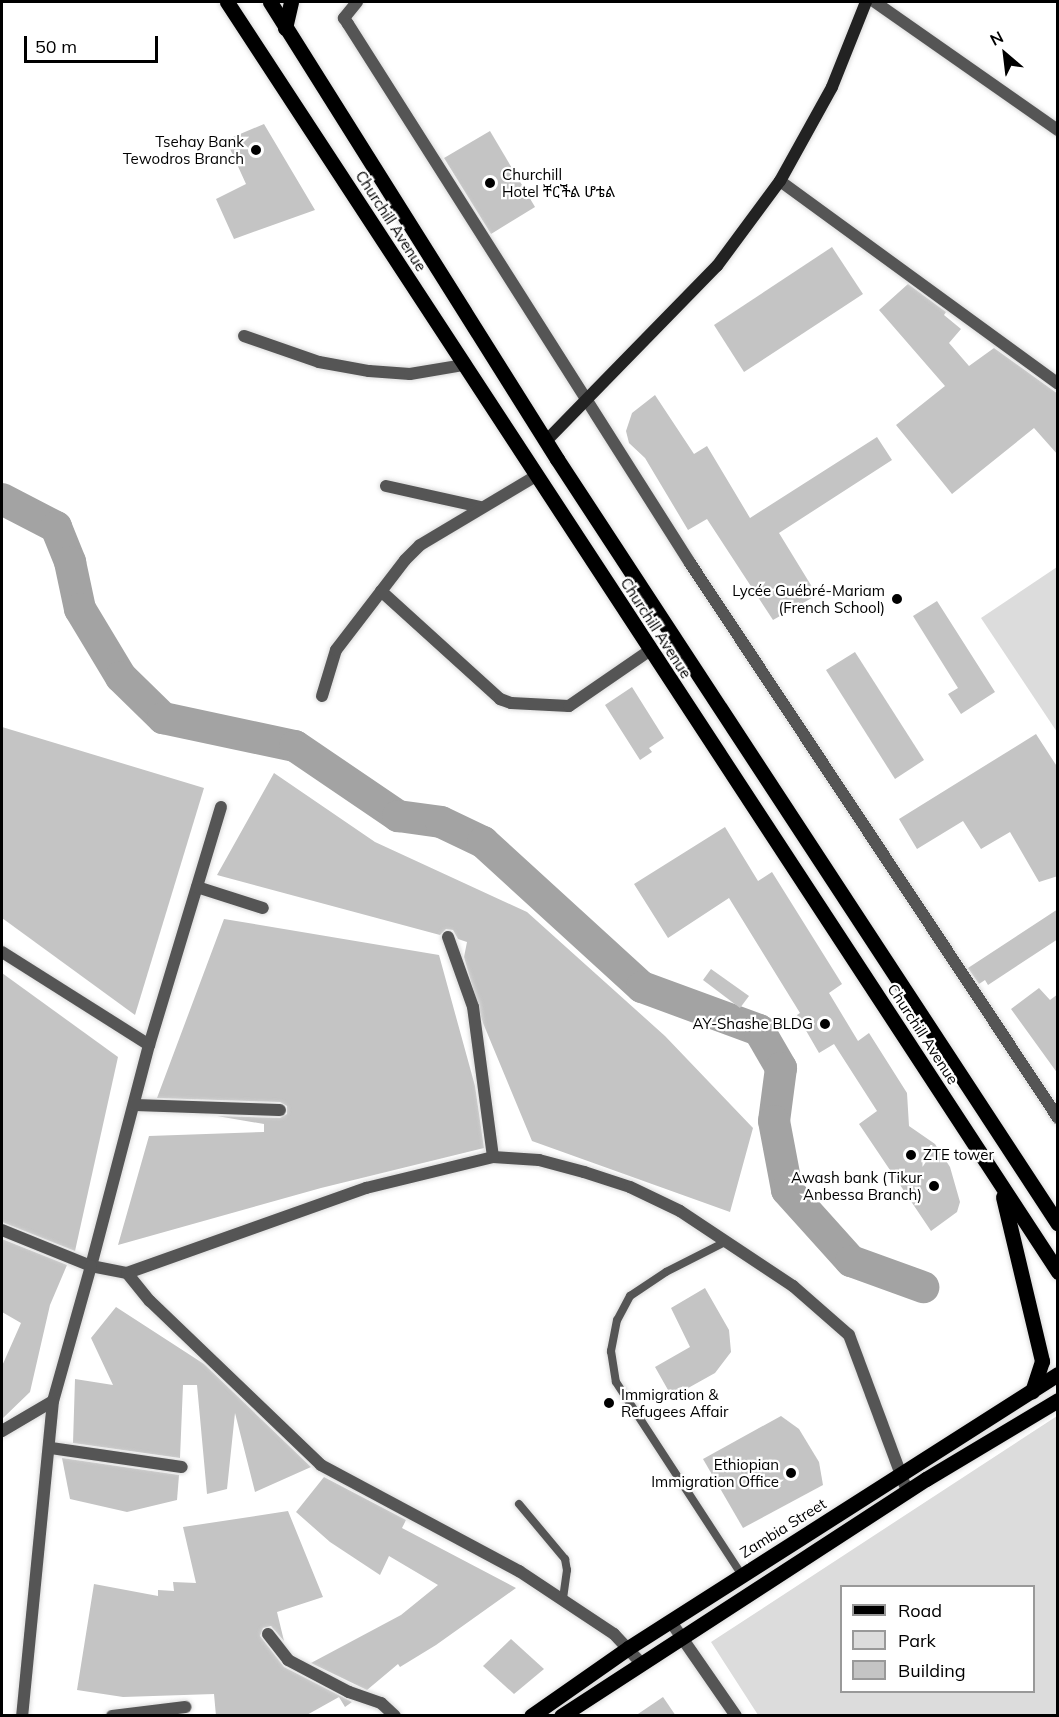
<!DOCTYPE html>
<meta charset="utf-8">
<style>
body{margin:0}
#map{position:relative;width:1059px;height:1717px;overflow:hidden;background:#fff;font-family:Mulish,"Noto Sans Ethiopic",sans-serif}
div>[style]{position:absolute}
.green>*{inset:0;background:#dcdcdc}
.river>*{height:32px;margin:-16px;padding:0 16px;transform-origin:16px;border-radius:16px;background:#a3a3a3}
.building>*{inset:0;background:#c4c4c4}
.roads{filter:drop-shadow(0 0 2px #dbdbdb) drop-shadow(0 0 2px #dbdbdb)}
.service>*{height:8px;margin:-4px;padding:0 4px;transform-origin:4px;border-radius:4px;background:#555}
.pedestrian>*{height:12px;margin:-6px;padding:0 6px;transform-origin:6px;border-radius:6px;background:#555}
.minor>*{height:12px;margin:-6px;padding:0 6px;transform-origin:6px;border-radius:6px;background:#555}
.tertiary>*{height:12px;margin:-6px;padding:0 6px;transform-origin:6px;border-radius:6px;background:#555}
.secondary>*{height:12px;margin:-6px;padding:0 6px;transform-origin:6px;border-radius:6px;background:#222}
.primary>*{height:15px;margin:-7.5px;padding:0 7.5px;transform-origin:7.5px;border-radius:7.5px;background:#000}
.dots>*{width:16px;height:16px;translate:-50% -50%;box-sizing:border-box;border:3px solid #fff;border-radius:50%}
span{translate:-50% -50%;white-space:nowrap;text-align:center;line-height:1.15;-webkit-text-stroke:4.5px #fff;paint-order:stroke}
.poi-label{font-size:15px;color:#000}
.right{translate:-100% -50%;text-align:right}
.left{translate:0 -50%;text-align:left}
.street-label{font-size:15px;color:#000}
.frame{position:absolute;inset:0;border:3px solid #000;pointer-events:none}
.legend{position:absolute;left:840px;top:1585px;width:195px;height:108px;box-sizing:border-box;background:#fff;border:2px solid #999;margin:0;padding:8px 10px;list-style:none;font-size:18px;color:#000}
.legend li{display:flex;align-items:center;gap:12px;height:30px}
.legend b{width:30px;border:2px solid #999}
.north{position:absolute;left:975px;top:24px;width:60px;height:60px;-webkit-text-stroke:4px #fff;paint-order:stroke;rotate:332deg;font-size:16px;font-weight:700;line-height:24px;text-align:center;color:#000}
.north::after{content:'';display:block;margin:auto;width:21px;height:27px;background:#000;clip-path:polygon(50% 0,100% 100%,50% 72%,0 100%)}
.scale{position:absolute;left:24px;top:36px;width:134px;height:27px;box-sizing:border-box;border:3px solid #000;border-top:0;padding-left:8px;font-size:18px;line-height:21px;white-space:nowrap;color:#000;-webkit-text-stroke:4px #fff;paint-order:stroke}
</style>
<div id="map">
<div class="green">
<div style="clip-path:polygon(1057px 567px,1057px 732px,981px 618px)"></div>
<div style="clip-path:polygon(evenodd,1057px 1416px,1057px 1715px,758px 1715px,711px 1642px,1057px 1416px,842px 1586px,1034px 1586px,1034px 1692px,842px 1692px,842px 1586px)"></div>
</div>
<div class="river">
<div style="left:2px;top:499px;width:61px;rotate:27.4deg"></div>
<div style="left:56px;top:527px;width:38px;rotate:68deg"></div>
<div style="left:70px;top:562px;width:48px;rotate:78deg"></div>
<div style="left:80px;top:609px;width:79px;rotate:58.9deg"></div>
<div style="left:121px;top:677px;width:59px;rotate:44.3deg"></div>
<div style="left:163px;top:718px;width:135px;rotate:12deg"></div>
<div style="left:295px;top:746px;width:125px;rotate:34.2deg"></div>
<div style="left:398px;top:816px;width:43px;rotate:7.9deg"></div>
<div style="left:441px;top:822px;width:47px;rotate:25.5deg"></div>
<div style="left:483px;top:842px;width:215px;rotate:42.4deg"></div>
<div style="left:642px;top:987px;width:125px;rotate:20.2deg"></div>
<div style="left:759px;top:1030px;width:44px;rotate:59.9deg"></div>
<div style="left:781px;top:1068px;width:53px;rotate:97.5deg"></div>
<div style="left:774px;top:1121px;width:70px;rotate:79.3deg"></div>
<div style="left:787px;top:1190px;width:96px;rotate:48deg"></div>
<div style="left:851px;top:1261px;width:77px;rotate:19.9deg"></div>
</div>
<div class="building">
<div style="clip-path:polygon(264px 124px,315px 210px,234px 239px,216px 199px,246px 184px,226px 140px)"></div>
<div style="clip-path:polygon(490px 131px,535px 207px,491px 234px,444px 158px)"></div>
<div style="clip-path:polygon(832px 247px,863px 294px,744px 372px,714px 325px)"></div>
<div style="clip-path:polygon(908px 284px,946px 312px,944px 315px,961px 329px,949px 343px,969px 366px,994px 348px,1058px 394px,1058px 455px,1034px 428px,952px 494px,896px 425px,945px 386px,879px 310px)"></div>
<div style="clip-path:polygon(655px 395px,694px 454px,707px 446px,750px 518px,877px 437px,892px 460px,779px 533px,817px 595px,773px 620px,707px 519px,688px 530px,645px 458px,629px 443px,626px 431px,632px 413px)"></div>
<div style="clip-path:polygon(937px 601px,995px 692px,961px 714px,948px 694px,958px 688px,913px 616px)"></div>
<div style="clip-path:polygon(855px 652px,924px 760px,895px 779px,826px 670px)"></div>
<div style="clip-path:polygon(632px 687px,664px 738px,649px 748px,652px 752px,640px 760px,605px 705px)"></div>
<div style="clip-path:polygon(2px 727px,204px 788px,135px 1015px,2px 918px)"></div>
<div style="clip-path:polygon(1036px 734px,1058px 768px,1058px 876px,1039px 882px,1010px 832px,981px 849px,963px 821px,917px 849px,899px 819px)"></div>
<div style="clip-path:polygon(274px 773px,375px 842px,527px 912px,665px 1036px,753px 1128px,730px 1212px,532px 1141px,483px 1023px,464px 957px,467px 942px,458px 939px,453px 930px,446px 929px,440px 935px,217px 875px)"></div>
<div style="clip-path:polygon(725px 827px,758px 881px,772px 872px,842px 984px,829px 993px,858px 1041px,869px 1033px,907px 1093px,909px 1126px,935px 1144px,950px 1167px,960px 1202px,957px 1212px,931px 1231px,859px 1124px,877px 1111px,834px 1044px,819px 1053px,797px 1015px,800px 1013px,729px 898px,668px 938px,634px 884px)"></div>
<div style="clip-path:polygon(1058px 909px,1058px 939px,988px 985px,985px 980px,979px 984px,968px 968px)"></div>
<div style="clip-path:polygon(224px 919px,439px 955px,475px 1086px,484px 1148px,321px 1188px,118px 1245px,149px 1136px,264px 1132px,264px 1124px,217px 1116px,280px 1118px,287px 1114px,287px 1106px,280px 1102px,157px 1098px)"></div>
<div style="clip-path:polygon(711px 969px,749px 996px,740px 1008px,703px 980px)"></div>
<div style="clip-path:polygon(2px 973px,118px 1057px,75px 1251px,2px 1222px)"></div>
<div style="clip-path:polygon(1039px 988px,1050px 1000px,1058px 994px,1058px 1074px,1011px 1009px)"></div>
<div style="clip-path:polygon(2px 1239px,67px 1265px,50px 1305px,30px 1392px,2px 1419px,2px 1366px,21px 1323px,2px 1312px)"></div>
<div style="clip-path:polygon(705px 1288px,729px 1330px,731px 1352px,715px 1373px,672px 1397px,655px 1367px,690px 1347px,671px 1308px)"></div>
<div style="clip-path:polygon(116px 1307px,204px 1364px,311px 1467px,255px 1492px,235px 1413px,227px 1489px,207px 1494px,197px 1385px,183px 1385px,180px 1458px,73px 1443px,75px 1379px,113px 1385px,91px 1338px)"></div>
<div style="clip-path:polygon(781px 1416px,799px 1429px,819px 1462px,823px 1485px,743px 1528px,703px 1459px)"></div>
<div style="clip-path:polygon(62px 1458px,179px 1475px,177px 1500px,127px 1512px,70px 1499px)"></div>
<div style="clip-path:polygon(324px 1477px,406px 1520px,402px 1528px,516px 1588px,436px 1645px,400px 1667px,398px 1664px,367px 1690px,311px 1663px,401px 1615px,438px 1585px,389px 1556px,380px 1575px,330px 1542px,296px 1512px)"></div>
<div style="clip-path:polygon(288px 1511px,323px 1597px,277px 1612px,284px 1641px,271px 1626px,263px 1628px,260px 1636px,284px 1667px,352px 1702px,345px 1707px,339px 1697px,305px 1716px,216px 1716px,214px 1694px,123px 1697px,77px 1690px,94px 1584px,158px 1596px,158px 1590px,174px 1591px,173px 1582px,196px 1583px,183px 1527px)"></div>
<div style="clip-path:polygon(511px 1639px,544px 1669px,514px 1694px,483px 1666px)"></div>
<div style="clip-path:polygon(663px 1697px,676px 1716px,635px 1716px)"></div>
</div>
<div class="roads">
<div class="service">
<div style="left:727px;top:1241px;width:68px;rotate:153.1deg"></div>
<div style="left:666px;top:1272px;width:43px;rotate:146.3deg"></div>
<div style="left:630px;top:1296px;width:27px;rotate:118deg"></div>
<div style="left:617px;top:1320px;width:32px;rotate:101deg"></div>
<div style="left:611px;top:1351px;width:31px;rotate:81deg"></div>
<div style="left:616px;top:1382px;width:230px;rotate:56.9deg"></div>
<div style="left:519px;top:1504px;width:72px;rotate:50.1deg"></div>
<div style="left:565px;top:1559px;width:11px;rotate:80deg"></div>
<div style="left:567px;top:1570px;width:28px;rotate:98deg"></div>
</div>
<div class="pedestrian">
<div style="left:357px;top:2px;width:21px;rotate:129deg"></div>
<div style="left:344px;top:18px;width:7px;rotate:56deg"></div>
<div style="left:348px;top:24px;width:638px;rotate:57.6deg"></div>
<div style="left:690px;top:563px;width:666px;rotate:56.45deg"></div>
</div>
<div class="minor">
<div style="left:875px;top:2px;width:223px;rotate:35deg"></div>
<div style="left:780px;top:181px;width:344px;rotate:36.1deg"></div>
<div style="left:244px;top:336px;width:79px;rotate:19.1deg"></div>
<div style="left:319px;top:362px;width:51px;rotate:10.2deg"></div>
<div style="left:369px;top:371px;width:41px;rotate:4.2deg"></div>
<div style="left:410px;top:374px;width:55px;rotate:-9.5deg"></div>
<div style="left:386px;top:486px;width:97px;rotate:12.5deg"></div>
<div style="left:381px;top:591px;width:161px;rotate:42.2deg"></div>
<div style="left:500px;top:699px;width:12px;rotate:20deg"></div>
<div style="left:511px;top:703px;width:58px;rotate:3deg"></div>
<div style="left:569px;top:706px;width:97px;rotate:-34.5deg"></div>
<div style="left:322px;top:696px;width:48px;rotate:-73.1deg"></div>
<div style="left:336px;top:650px;width:113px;rotate:-52.5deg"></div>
<div style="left:405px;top:560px;width:21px;rotate:-45deg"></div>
<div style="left:420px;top:545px;width:133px;rotate:-30.8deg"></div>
<div style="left:221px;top:807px;width:249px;rotate:106.8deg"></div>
<div style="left:149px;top:1045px;width:228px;rotate:104.7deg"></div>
<div style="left:91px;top:1266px;width:37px;rotate:11deg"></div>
<div style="left:127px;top:1273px;width:254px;rotate:-19.6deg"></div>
<div style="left:366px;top:1188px;width:131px;rotate:-13.7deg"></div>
<div style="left:493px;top:1157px;width:46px;rotate:3.7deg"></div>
<div style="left:539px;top:1160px;width:47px;rotate:14.9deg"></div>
<div style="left:584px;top:1172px;width:48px;rotate:18.1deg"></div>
<div style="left:630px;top:1187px;width:55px;rotate:25.6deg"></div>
<div style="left:680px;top:1211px;width:136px;rotate:33.6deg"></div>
<div style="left:793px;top:1286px;width:74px;rotate:41.2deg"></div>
<div style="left:849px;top:1335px;width:166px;rotate:69.6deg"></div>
<div style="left:197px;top:887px;width:69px;rotate:17.7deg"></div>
<div style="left:448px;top:937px;width:74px;rotate:70.3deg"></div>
<div style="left:473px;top:1007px;width:151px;rotate:82.4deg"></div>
<div style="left:2px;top:952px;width:174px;rotate:32.3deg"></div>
<div style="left:134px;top:1105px;width:146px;rotate:2deg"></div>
<div style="left:127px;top:1273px;width:36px;rotate:51deg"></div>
<div style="left:150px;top:1301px;width:237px;rotate:43.8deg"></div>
<div style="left:321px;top:1465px;width:225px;rotate:28.2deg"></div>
<div style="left:519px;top:1571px;width:114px;rotate:33.6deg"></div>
<div style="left:614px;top:1634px;width:38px;rotate:47deg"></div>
<div style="left:2px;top:1431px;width:59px;rotate:-30.5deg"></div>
<div style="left:51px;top:1448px;width:132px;rotate:8.3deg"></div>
<div style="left:671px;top:1622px;width:114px;rotate:55.3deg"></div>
<div style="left:268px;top:1634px;width:33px;rotate:52deg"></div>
<div style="left:288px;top:1660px;width:69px;rotate:27.7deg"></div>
<div style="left:349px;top:1692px;width:34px;rotate:19deg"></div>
<div style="left:381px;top:1703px;width:19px;rotate:43deg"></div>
<div style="left:112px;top:1716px;width:74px;rotate:-7deg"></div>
</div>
<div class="tertiary">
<div style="left:2px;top:1230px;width:96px;rotate:22deg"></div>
<div style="left:91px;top:1266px;width:140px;rotate:105.7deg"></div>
<div style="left:53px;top:1401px;width:317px;rotate:95.6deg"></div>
</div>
<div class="secondary">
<div style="left:546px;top:441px;width:245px;rotate:-45.7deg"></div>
<div style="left:717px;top:266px;width:106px;rotate:-53.5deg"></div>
<div style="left:780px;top:181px;width:107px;rotate:-61deg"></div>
<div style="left:832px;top:87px;width:92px;rotate:-68.2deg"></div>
</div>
<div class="primary">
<div style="left:227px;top:2px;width:1518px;rotate:56.8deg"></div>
<div style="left:270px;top:2px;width:540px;rotate:57.87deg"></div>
<div style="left:557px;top:459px;width:914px;rotate:56.78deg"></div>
<div style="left:285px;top:28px;width:27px;rotate:-77deg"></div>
<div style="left:1003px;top:1197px;width:169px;rotate:76.6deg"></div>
<div style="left:1042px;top:1361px;width:32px;rotate:108deg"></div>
<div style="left:531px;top:1716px;width:118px;rotate:-35deg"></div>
<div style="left:628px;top:1648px;width:510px;rotate:-32.51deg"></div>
<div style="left:561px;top:1716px;width:435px;rotate:-33deg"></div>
<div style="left:926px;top:1479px;width:154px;rotate:-30.9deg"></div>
</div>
</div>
<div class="dots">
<div style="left:256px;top:150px;background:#000"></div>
<div style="left:490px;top:183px;background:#000"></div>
<div style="left:897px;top:599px;background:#000"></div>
<div style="left:825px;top:1024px;background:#000"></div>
<div style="left:911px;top:1155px;background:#000"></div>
<div style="left:934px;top:1186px;background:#000"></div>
<div style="left:609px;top:1403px;background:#000"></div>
<div style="left:791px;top:1473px;background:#000"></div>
</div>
<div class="poi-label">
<span class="right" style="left:244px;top:150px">Tsehay Bank<br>Tewodros Branch</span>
<span class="left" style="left:502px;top:183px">Churchill<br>Hotel ቸርችል ሆቴል</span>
<span class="right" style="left:885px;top:599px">Lycée Guébré-Mariam<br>(French School)</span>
<span class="right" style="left:813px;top:1024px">AY-Shashe BLDG</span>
<span class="left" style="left:923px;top:1155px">ZTE tower</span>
<span class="right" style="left:922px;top:1186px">Awash bank (Tikur<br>Anbessa Branch)</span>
<span class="left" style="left:621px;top:1403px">Immigration &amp;<br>Refugees Affair</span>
<span class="right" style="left:779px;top:1473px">Ethiopian<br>Immigration Office</span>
</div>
<div class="street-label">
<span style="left:391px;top:221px;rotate:57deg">Churchill Avenue</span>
<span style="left:656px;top:628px;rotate:57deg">Churchill Avenue</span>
<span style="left:923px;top:1034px;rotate:57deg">Churchill Avenue</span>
<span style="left:783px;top:1528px;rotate:-32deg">Zambia Street</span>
</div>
<div class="frame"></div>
<ul class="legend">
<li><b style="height:8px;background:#000"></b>Road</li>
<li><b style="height:16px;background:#dcdcdc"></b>Park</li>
<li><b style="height:16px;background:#c4c4c4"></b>Building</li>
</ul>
<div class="north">N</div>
<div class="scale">50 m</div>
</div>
